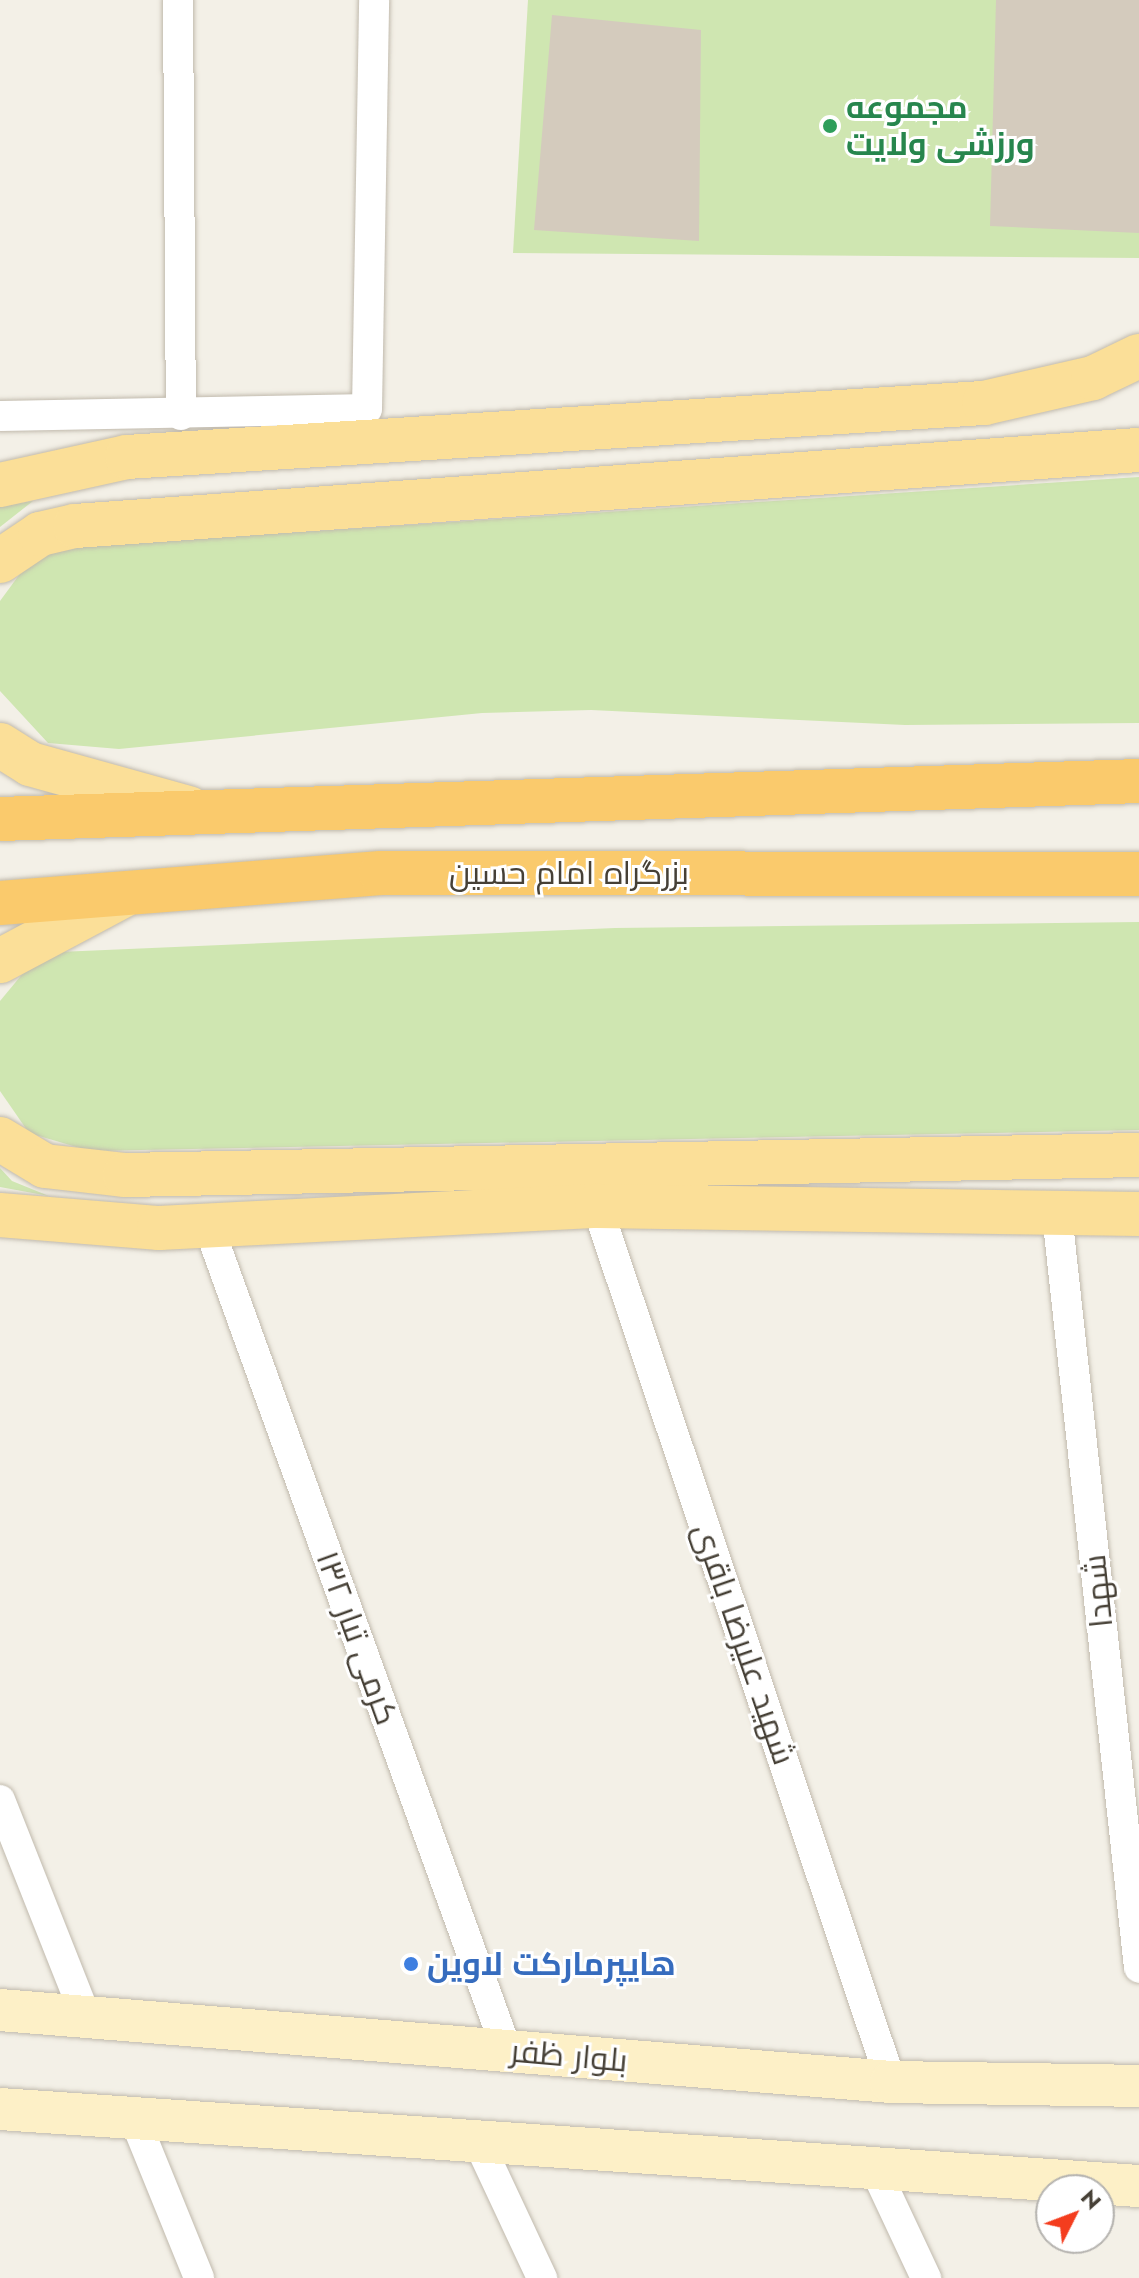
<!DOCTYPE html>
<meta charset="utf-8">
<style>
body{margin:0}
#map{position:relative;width:1139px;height:2278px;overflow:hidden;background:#f3f0e7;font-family:Jost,Cairo,sans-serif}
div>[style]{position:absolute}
.green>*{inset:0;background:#cfe6b1}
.building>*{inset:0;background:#d4cbbd}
.roads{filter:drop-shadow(0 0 2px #c1baad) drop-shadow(0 0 2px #c1baad)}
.street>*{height:30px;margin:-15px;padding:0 15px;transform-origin:15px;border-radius:15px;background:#fff}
.secondary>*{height:42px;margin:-21px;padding:0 21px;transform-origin:21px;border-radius:21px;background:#fdf0c7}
.primary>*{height:44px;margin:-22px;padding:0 22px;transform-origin:22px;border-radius:22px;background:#fbdf98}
.highway>*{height:44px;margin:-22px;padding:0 22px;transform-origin:22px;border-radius:22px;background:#faca6c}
.dots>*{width:22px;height:22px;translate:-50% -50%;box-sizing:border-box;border:4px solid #fff;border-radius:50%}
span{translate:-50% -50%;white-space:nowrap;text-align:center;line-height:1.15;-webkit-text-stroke:6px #fff;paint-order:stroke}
.leisure-label{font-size:32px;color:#27864d;font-weight:700}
.left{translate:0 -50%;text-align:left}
.street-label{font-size:32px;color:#464036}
.shop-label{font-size:32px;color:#366cbe;font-weight:700}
.north{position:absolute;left:1035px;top:2174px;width:80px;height:80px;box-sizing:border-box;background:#fff;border:2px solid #b5b3af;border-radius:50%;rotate:48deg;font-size:22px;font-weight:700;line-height:32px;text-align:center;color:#464036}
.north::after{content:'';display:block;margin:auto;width:28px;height:36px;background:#f43d1e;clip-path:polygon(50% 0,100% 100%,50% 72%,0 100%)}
</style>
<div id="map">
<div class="green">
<div style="clip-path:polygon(528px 0,1139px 0,1139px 258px,513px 253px)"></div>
<div style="clip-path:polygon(1139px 477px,1139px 723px,905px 725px,591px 710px,482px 713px,119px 749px,48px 743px,0 691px,0 601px,22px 571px,57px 548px)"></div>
<div style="clip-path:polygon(33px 501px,0 527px,0 506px)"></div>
<div style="clip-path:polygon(1139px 922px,1139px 1130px,90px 1151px,29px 1133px,0 1091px,0 1001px,29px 966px,59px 952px,615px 928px)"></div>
<div style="clip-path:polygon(0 1168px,12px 1181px,49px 1196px,0 1187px)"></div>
</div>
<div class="building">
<div style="clip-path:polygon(996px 0,1139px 0,1139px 233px,990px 226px)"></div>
<div style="clip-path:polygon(552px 15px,701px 30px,699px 241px,534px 230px)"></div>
</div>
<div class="roads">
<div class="street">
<div style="left:178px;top:0;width:415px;rotate:89.6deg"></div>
<div style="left:0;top:416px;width:367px;rotate:-1.1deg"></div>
<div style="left:367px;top:409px;width:409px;rotate:-89deg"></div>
<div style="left:597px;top:1206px;width:924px;rotate:71.45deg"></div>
<div style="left:1057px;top:1214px;width:758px;rotate:83.79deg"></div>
<div style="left:208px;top:1225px;width:878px;rotate:70.1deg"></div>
<div style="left:0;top:1800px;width:233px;rotate:68.4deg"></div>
<div style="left:135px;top:2120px;width:170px;rotate:67.9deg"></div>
<div style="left:476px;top:2137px;width:156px;rotate:64.9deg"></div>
<div style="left:874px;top:2167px;width:123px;rotate:64.9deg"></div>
</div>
<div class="secondary">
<div style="left:0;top:2010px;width:894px;rotate:4.62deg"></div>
<div style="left:891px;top:2082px;width:248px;rotate:0.9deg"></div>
<div style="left:0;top:2109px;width:1142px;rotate:3.87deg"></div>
</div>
<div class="primary">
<div style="left:0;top:485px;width:130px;rotate:-12.4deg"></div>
<div style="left:127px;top:457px;width:859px;rotate:-3.61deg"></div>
<div style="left:984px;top:403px;width:112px;rotate:-12.9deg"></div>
<div style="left:1093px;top:378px;width:51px;rotate:-25.6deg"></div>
<div style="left:0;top:561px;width:48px;rotate:-34deg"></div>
<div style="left:40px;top:534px;width:36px;rotate:-13deg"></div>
<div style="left:75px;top:526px;width:1067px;rotate:-4.09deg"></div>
<div style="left:0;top:745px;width:36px;rotate:32deg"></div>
<div style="left:30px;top:764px;width:165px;rotate:15.5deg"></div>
<div style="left:0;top:961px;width:140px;rotate:-28deg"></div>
<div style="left:0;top:1139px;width:52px;rotate:31deg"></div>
<div style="left:45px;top:1166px;width:81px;rotate:6.4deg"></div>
<div style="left:125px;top:1175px;width:1014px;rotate:-1.13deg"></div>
<div style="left:0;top:1215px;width:160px;rotate:4.7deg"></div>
<div style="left:159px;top:1228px;width:439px;rotate:-2.9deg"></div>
<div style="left:597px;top:1206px;width:542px;rotate:0.85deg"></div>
</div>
<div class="highway">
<div style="left:0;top:819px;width:1140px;rotate:-1.91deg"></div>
<div style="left:0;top:903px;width:382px;rotate:-4.5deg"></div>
<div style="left:381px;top:873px;width:758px;rotate:0.08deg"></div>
</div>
</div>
<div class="dots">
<div style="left:830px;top:126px;background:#2e9e5b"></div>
<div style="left:411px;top:1964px;background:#3f7fe0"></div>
</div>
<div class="leisure-label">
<span class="left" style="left:846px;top:126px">مجموعه<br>ورزشی ولایت</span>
</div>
<div class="street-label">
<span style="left:569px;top:873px">بزرگراه امام حسین</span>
<span style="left:1098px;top:1591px;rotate:-96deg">شهدا</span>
<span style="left:357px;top:1638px;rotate:70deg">کرمی تبار ۱۳۲</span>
<span style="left:744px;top:1644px;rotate:71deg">شهید علیرضا باقری</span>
<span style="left:569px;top:2056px;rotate:5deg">بلوار ظفر</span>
</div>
<div class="shop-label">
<span class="left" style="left:427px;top:1964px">هایپرمارکت لاوین</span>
</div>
<div class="north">N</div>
</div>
